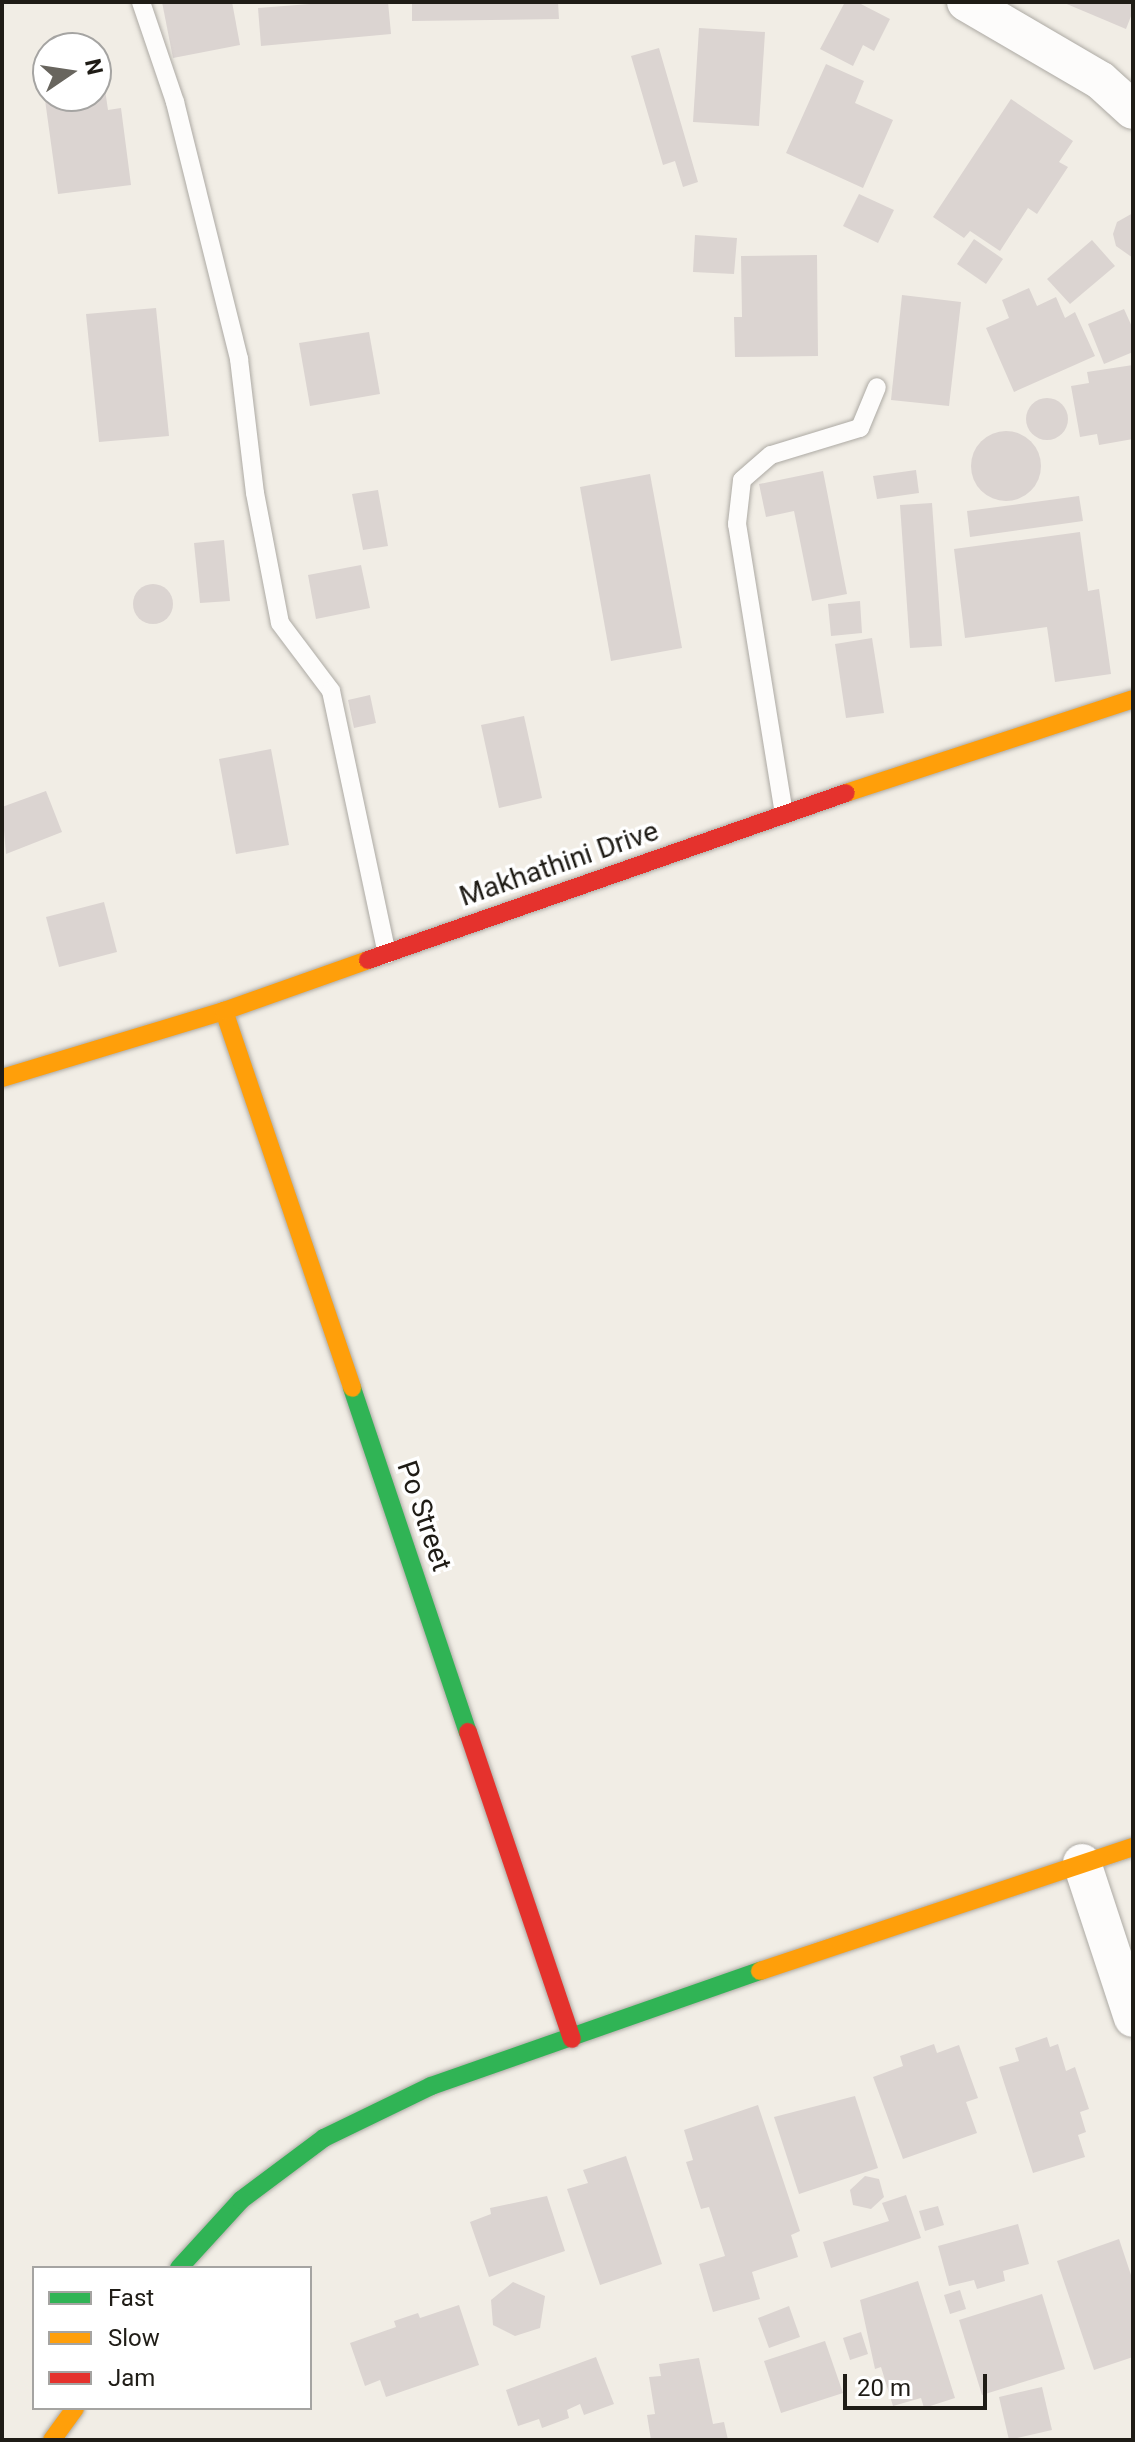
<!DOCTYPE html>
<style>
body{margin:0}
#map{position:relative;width:1135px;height:2442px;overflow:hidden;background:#f1ede5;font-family:Roboto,sans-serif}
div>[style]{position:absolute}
.building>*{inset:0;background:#dbd4d1}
.round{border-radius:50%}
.roads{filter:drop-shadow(0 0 2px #adaaa4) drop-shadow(0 0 2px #adaaa4)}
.lane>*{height:18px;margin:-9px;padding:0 9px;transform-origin:9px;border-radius:9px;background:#fdfcfb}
.street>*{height:38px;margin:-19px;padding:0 19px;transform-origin:19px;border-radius:19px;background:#fdfcfb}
.fast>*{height:18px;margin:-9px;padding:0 9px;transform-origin:9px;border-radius:9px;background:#30b455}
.slow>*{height:18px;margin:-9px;padding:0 9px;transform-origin:9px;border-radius:9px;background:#ff9f0a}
.jam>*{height:18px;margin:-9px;padding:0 9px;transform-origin:9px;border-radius:9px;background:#e5322d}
span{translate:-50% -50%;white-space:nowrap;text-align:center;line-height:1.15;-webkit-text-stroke:7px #fff;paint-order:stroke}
.street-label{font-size:28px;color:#1f1c16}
.frame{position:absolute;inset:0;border:4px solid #1f1c16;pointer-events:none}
.legend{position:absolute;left:32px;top:2266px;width:280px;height:144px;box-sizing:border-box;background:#fff;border:2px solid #a5a4a2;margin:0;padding:10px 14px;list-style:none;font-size:24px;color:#1f1c16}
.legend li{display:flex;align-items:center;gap:16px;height:40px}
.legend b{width:40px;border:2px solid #a5a4a2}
.north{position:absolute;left:32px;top:32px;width:80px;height:80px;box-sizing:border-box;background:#fff;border:2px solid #a5a4a2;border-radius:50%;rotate:77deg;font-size:22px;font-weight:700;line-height:32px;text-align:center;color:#1f1c16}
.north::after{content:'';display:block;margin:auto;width:28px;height:36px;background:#68655e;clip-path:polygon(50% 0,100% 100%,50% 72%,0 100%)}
.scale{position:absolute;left:843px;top:2374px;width:144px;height:36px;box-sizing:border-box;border:4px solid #1f1c16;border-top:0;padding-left:10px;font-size:24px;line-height:28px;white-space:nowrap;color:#1f1c16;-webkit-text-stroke:6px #fff;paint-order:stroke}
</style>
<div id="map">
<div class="building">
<div style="clip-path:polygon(162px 2px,232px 2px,240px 45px,173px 58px)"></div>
<div style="clip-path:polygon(336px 2px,388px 2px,391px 34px,261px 46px,258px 8px)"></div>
<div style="clip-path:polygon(412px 2px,558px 2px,559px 19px,412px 21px)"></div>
<div style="clip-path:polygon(845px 2px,857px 2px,890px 19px,874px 51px,863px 45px,853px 66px,820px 49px)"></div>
<div style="clip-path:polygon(1062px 2px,1133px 2px,1133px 11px,1126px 29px)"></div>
<div style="clip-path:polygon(699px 28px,765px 32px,759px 126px,693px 122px)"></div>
<div style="clip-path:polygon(659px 48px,698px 182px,683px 187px,675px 161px,663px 165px,631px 56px)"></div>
<div style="clip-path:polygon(101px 62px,108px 110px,121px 108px,131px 185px,58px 194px,41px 71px,48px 70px,48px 96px,96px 96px,96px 63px)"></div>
<div style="clip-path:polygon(826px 64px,864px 81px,855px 103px,893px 120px,863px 188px,786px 153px)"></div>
<div style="clip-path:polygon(1011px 99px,1073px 141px,1059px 162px,1068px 167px,1037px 214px,1028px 208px,1000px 251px,970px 231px,964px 238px,933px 217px)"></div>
<div style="clip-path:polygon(859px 194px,894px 210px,878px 243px,843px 226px)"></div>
<div style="clip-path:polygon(1133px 213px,1133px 258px,1116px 246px,1113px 234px,1117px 222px)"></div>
<div style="clip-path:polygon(695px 235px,737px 238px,734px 274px,693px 272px)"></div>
<div style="clip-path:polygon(974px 239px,1003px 259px,986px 284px,957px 264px)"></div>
<div style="clip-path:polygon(1092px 240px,1115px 266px,1070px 304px,1047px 279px)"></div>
<div style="clip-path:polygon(817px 255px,818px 356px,735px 357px,734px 317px,742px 317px,741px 256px)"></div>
<div style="clip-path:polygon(1029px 288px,1037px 306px,1056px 297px,1065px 318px,1075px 312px,1095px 356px,1014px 392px,986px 328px,1009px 318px,1002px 300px)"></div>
<div style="clip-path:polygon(902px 295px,961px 302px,949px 406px,891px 400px)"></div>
<div style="clip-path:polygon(156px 308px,169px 436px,99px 442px,86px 314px)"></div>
<div style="clip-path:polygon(1124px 309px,1133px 329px,1133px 352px,1104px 364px,1088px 324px)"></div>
<div style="clip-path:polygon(369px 332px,380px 394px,310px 406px,299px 343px)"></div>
<div style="clip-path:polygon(1133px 365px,1133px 439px,1099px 445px,1097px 434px,1080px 437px,1071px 386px,1089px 383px,1087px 372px)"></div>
<div class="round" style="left:1026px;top:398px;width:42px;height:42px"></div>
<div class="round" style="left:971px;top:431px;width:70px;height:70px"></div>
<div style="clip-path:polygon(916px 470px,919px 493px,877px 499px,873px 476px)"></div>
<div style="clip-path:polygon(823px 471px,847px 594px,812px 601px,794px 511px,766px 517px,759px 484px)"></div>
<div style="clip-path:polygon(650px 474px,682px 648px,611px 661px,580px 487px)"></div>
<div style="clip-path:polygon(378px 490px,388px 546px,363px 550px,352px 494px)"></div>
<div style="clip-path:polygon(1079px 496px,1083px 521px,970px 537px,967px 511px)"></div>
<div style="clip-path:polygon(932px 503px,942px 646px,910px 648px,900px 505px)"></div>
<div style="clip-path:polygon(1080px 532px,1088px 591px,1099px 589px,1111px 674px,1055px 682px,1047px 627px,965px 638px,954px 549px)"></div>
<div style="clip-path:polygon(224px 540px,230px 601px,200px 603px,194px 543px)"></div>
<div style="clip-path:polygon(361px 565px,370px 608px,316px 619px,308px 575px)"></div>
<div class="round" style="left:133px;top:584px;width:40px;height:40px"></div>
<div style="clip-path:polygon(860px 601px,862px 633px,831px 636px,828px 604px)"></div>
<div style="clip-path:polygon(872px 638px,884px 713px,846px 718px,835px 644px)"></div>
<div style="clip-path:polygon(370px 695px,376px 723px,354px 728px,348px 700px)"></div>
<div style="clip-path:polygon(524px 716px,542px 798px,499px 808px,481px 725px)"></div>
<div style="clip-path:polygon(271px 749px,289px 845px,236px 854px,219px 759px)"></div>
<div style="clip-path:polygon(46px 791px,62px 832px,6px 854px,2px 807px)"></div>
<div style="clip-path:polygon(104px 902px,117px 952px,59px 967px,46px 917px)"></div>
<div style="clip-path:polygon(1047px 2037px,1050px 2047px,1058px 2044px,1066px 2071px,1075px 2067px,1089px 2109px,1080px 2112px,1086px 2132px,1078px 2135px,1085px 2157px,1033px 2173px,999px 2067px,1019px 2061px,1015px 2048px)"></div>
<div style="clip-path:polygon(934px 2044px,937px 2053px,959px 2045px,978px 2098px,966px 2102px,977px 2133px,903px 2159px,873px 2077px,903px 2066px,900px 2056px)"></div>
<div style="clip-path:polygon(855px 2096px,878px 2168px,799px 2194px,774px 2117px)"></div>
<div style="clip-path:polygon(758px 2105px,800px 2231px,791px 2235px,798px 2257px,752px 2272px,760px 2299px,713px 2312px,699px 2264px,725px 2256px,709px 2207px,701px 2209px,686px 2162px,693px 2160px,684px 2130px)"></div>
<div style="clip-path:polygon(626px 2156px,662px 2264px,600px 2285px,567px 2189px,588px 2183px,583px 2170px)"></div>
<div style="clip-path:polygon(865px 2176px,879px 2179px,884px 2197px,871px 2209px,853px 2205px,850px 2190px)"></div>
<div style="clip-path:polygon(906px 2195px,921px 2238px,831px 2268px,823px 2242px,889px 2221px,882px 2203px)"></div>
<div style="clip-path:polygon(547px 2196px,565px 2251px,489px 2277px,470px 2222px,491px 2214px,490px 2208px)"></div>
<div style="clip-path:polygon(938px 2206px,944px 2225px,925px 2231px,919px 2211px)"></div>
<div style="clip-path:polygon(1018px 2224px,1029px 2264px,1003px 2271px,1005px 2281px,977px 2289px,974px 2280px,949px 2286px,938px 2246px)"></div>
<div style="clip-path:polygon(1119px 2239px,1133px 2281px,1133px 2357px,1094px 2370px,1057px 2261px)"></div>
<div style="clip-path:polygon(918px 2281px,955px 2398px,924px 2408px,921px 2398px,893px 2406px,881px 2367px,875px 2369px,860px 2300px)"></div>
<div style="clip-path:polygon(513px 2282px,545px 2296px,540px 2328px,515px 2336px,493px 2325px,491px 2300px)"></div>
<div style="clip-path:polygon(960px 2290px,966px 2309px,950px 2314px,944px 2295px)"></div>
<div style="clip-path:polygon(1042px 2294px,1065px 2369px,982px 2395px,959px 2320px)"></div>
<div style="clip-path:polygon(459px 2305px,479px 2365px,386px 2397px,380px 2380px,365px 2386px,350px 2343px,396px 2327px,394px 2321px,418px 2313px,420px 2318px)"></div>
<div style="clip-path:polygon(789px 2306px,800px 2337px,769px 2348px,758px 2318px)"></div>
<div style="clip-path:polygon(861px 2332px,868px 2354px,850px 2360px,843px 2338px)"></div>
<div style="clip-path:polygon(825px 2341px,843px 2393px,781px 2413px,764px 2361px)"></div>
<div style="clip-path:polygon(596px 2357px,614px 2404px,584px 2415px,580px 2404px,567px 2410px,569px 2418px,542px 2428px,539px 2419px,518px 2426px,506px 2390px)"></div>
<div style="clip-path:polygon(699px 2358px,713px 2424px,724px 2422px,728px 2440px,651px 2440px,647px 2415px,655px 2414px,649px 2377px,661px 2376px,659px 2364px)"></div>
<div style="clip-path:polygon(1042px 2387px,1052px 2430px,1009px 2440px,999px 2397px)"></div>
</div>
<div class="roads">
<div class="lane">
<div style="left:141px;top:2px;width:106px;rotate:71.2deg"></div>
<div style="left:175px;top:102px;width:265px;rotate:76deg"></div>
<div style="left:239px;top:359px;width:135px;rotate:83.2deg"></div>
<div style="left:255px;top:493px;width:132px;rotate:79.1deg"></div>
<div style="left:280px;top:623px;width:85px;rotate:53.1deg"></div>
<div style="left:331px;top:691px;width:269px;rotate:78deg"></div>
<div style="left:784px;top:814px;width:294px;rotate:-99.2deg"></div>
<div style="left:737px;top:524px;width:44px;rotate:-83.5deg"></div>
<div style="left:742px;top:480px;width:38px;rotate:-41deg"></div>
<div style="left:771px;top:455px;width:93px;rotate:-16.9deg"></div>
<div style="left:860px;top:428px;width:44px;rotate:-67.5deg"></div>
</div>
<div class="street">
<div style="left:966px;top:2px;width:156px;rotate:30.3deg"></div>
<div style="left:1101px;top:81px;width:43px;rotate:42.2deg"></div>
<div style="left:1082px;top:1863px;width:163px;rotate:71.8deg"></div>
</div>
<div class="fast">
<div style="left:352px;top:1388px;width:363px;rotate:71.4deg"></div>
<div style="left:179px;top:2268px;width:92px;rotate:-47.6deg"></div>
<div style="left:241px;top:2200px;width:104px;rotate:-36.8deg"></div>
<div style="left:324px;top:2138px;width:119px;rotate:-25.9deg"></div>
<div style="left:431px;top:2086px;width:349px;rotate:-19.3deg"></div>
</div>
<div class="slow">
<div style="left:846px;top:793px;width:302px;rotate:-18.1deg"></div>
<div style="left:224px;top:1011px;width:398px;rotate:71.2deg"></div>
<div style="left:2px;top:1078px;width:232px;rotate:-16.8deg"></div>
<div style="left:224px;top:1011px;width:153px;rotate:-19.5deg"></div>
<div style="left:760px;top:1971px;width:393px;rotate:-18.4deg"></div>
<div style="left:52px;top:2440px;width:39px;rotate:-54deg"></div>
</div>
<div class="jam">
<div style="left:368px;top:960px;width:506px;rotate:-19.26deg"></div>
<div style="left:468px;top:1732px;width:324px;rotate:71.3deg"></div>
</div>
</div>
<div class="street-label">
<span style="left:559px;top:864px;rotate:-19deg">Makhathini Drive</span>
<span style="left:424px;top:1516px;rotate:71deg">Po Street</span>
</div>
<div class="frame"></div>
<ul class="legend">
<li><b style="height:10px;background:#30b455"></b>Fast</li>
<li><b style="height:10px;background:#ff9f0a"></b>Slow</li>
<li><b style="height:10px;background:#e5322d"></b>Jam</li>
</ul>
<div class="north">N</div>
<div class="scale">20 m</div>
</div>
